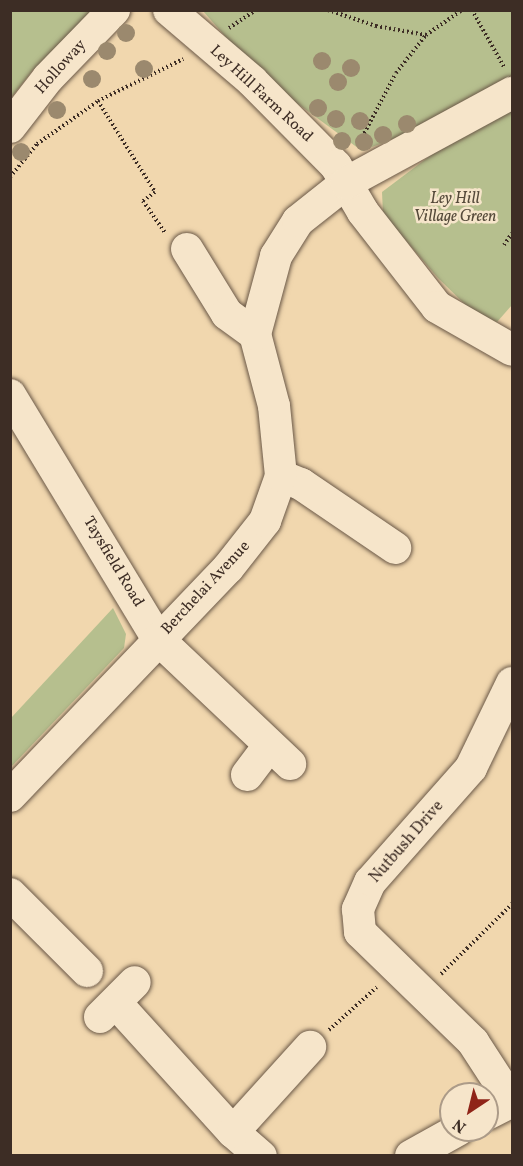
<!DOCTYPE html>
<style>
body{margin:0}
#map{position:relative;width:523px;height:1166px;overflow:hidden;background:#f1d7ae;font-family:Vollkorn,serif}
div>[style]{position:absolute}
.green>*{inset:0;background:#b6bf8e}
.path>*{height:4px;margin-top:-2px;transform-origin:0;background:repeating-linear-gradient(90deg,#3d2d25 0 1.5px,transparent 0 4.5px)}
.roads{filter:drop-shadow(0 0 2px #6a5847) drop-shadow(0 0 2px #6a5847)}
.minor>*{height:32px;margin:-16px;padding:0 16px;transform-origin:16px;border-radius:16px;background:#f6e5ca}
.trees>*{width:18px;height:18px;margin:-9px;border-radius:50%;background:#9b896e}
span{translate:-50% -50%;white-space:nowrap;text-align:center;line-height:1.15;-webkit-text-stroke:5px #f6e5ca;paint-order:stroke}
.street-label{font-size:16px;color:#3d2d25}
.park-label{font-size:16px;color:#554a3a;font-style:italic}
.frame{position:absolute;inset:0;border:12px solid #3d2d25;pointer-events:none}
.north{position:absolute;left:439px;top:1082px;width:60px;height:60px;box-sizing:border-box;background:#f6e5ca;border:2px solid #ac9b88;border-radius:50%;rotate:215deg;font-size:16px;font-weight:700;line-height:24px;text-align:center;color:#3d2d25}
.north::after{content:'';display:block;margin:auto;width:21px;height:27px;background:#8f2418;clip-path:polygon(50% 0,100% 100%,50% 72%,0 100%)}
</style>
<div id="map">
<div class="green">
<div style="clip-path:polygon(11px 11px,95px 11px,33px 70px,11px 98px)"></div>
<div style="clip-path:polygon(203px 11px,512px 11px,512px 92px,362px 151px,260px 76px)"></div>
<div style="clip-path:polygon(512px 94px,512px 305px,497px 322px,477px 316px,438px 278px,383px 214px,382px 192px)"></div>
<div style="clip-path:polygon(113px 608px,126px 634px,124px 648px,11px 767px,11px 718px)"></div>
</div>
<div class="path">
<div style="left:328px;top:10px;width:51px;rotate:18.4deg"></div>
<div style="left:376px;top:26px;width:51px;rotate:10.2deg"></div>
<div style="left:472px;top:10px;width:65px;rotate:60.7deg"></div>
<div style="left:229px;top:28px;width:32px;rotate:-34deg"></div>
<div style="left:98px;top:101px;width:107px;rotate:57.9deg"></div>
<div style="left:155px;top:192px;width:15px;rotate:143deg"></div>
<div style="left:143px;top:201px;width:40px;rotate:55.1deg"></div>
<div style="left:358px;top:145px;width:81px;rotate:-62.2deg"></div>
<div style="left:396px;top:73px;width:48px;rotate:-51.7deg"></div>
<div style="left:426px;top:35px;width:44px;rotate:-34.8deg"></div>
<div style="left:10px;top:177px;width:43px;rotate:-50.7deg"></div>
<div style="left:37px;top:144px;width:75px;rotate:-35.2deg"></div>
<div style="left:98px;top:101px;width:95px;rotate:-26.3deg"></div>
<div style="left:504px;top:245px;width:14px;rotate:-56deg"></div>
<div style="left:441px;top:974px;width:100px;rotate:-44.6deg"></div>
<div style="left:329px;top:1030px;width:64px;rotate:-41.9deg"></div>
</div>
<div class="roads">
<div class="minor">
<div style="left:169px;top:10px;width:109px;rotate:40.5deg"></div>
<div style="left:252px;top:81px;width:120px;rotate:45.3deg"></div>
<div style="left:336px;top:166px;width:53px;rotate:59.6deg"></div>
<div style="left:363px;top:212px;width:120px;rotate:52.1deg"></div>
<div style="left:437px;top:307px;width:86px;rotate:29.8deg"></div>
<div style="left:10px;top:127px;width:62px;rotate:-52.2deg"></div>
<div style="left:48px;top:78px;width:95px;rotate:-45.9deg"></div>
<div style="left:187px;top:249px;width:76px;rotate:58.4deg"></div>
<div style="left:227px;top:314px;width:34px;rotate:36deg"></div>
<div style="left:10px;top:395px;width:285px;rotate:58.8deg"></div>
<div style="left:158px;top:639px;width:182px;rotate:43.4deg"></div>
<div style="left:281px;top:476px;width:22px;rotate:22deg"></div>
<div style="left:301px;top:484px;width:114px;rotate:34.2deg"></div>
<div style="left:512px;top:683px;width:94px;rotate:115.8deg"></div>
<div style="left:471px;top:768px;width:152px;rotate:131.5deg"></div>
<div style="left:370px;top:882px;width:30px;rotate:114deg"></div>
<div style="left:358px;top:909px;width:23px;rotate:85deg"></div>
<div style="left:360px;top:932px;width:158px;rotate:44.2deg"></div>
<div style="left:473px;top:1042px;width:72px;rotate:57deg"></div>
<div style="left:247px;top:775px;width:36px;rotate:-53deg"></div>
<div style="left:10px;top:796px;width:315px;rotate:-46.3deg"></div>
<div style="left:228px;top:568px;width:60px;rotate:-51.8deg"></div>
<div style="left:265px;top:521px;width:48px;rotate:-70.4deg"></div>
<div style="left:281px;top:476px;width:70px;rotate:-95.7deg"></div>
<div style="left:274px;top:406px;width:74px;rotate:-104.8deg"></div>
<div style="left:255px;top:334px;width:81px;rotate:-74.9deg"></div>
<div style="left:276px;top:256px;width:41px;rotate:-57.8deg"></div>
<div style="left:298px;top:221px;width:61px;rotate:-38.4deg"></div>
<div style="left:346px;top:183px;width:189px;rotate:-28.5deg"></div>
<div style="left:10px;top:894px;width:109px;rotate:45deg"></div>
<div style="left:116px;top:1003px;width:174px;rotate:47.8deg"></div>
<div style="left:233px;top:1132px;width:37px;rotate:41deg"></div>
<div style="left:100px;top:1017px;width:49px;rotate:-45deg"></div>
<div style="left:487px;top:1114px;width:28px;rotate:-27deg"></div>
<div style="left:233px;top:1132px;width:115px;rotate:-47.8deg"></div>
<div style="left:411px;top:1156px;width:54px;rotate:-29deg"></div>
</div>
</div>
<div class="trees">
<div style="left:126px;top:33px"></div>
<div style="left:107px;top:51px"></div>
<div style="left:322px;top:61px"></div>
<div style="left:351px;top:68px"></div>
<div style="left:144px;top:69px"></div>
<div style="left:92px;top:79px"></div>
<div style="left:338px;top:82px"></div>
<div style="left:318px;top:108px"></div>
<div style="left:57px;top:110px"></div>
<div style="left:336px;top:119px"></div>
<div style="left:360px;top:121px"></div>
<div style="left:407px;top:124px"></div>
<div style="left:383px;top:135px"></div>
<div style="left:342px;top:141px"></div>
<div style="left:364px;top:142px"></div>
<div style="left:21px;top:152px"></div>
</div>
<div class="street-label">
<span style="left:61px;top:67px;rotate:-48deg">Holloway</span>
<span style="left:261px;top:94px;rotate:43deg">Ley Hill Farm Road</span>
<span style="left:113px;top:562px;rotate:59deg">Taysfield Road</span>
<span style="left:206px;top:588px;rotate:-47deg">Berchelai Avenue</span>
<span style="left:407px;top:842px;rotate:-49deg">Nutbush Drive</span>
</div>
<div class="park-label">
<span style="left:455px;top:208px">Ley Hill<br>Village Green</span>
</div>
<div class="frame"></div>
<div class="north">N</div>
</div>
